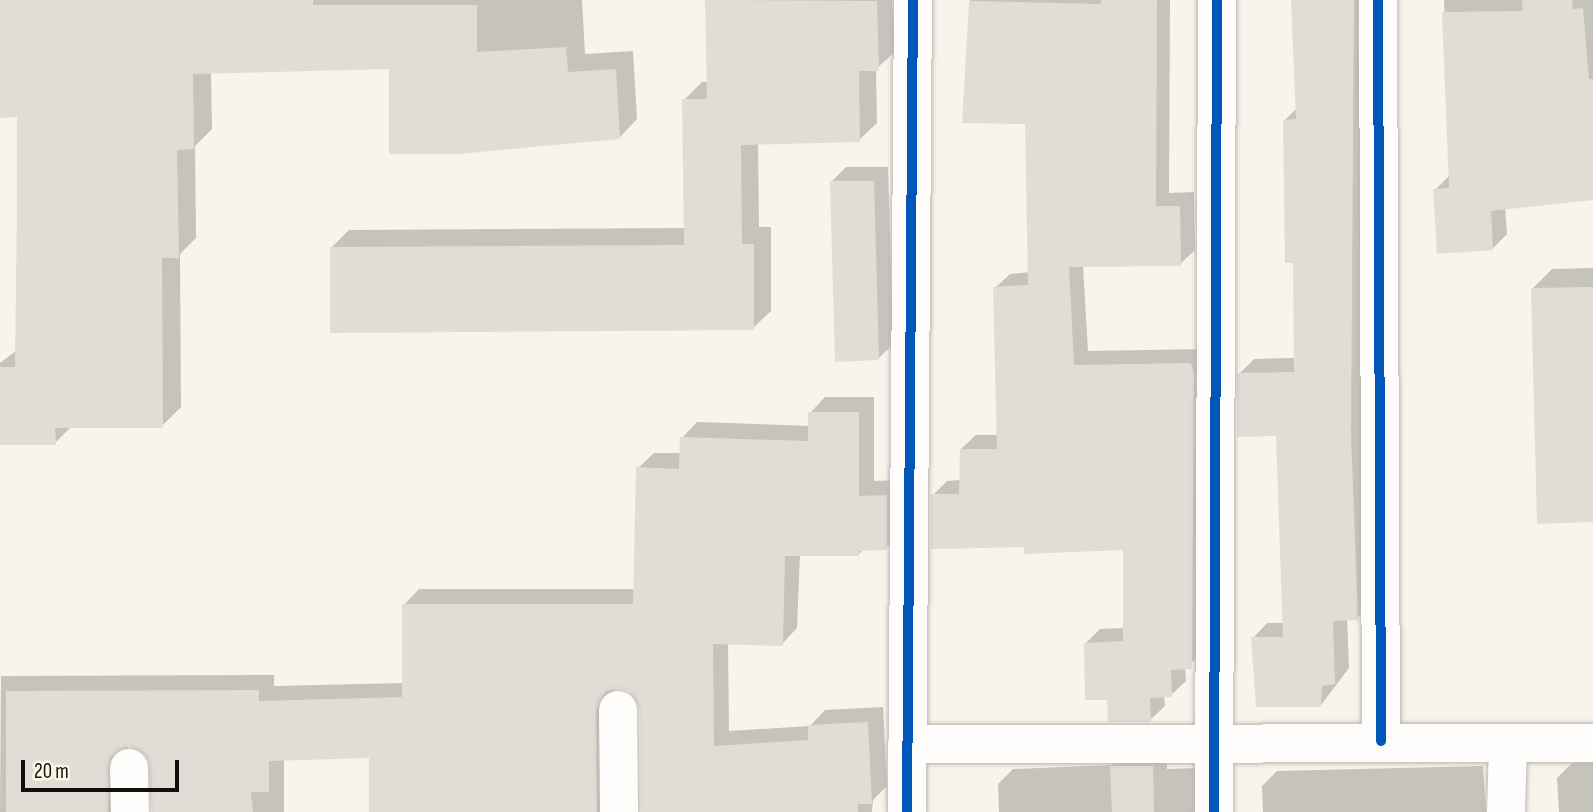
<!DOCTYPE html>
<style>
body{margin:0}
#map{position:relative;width:1593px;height:812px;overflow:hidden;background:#f8f4eb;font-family:"Sofia Sans Condensed",sans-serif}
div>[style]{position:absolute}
.shadow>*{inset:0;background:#0003}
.building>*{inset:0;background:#e1ddd6}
.roads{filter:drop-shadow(0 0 2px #bbb8b1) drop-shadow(0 0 2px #bbb8b1)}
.street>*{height:38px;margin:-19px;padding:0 19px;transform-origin:19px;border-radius:19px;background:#fefdfc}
.cycleway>*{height:10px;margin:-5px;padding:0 5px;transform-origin:5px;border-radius:5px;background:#0057b8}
span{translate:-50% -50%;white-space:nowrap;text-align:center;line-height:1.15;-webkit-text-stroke:5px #fdf6e6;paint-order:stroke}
.scale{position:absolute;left:21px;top:760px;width:158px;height:32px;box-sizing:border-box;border:4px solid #13100b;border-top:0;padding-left:9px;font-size:21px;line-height:24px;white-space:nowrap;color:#13100b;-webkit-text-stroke:5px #fdf6e6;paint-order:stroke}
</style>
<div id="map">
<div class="shadow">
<div style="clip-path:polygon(0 0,582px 0,585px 54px,633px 51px,637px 119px,619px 138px,391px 67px,211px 72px,212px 129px,195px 146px,196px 238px,180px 254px,181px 407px,162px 426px,72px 426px,55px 443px,0 444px,0 363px,17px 350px,19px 116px,0 116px)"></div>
<div style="clip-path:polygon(706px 0,892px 0,896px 51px,876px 69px,877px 123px,859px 140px,758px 143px,759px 227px,771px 227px,771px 311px,753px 328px,331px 248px,349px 230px,686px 228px,684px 100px,702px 82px,708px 82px)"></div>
<div style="clip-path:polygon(970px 0,1170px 0,1169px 193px,1194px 192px,1195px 250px,1180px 264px,1083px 265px,1088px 351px,1205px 349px,1205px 653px,1185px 667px,1186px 681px,1171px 695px,1164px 696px,1165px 706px,1150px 720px,1109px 698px,1086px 643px,1100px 629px,1125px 628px,1125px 548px,1026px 545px,933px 495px,947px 481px,961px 480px,961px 449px,976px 435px,999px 435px,995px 288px,1010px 274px,1030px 272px,1027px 122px,964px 121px)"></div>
<div style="clip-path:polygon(1293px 0,1367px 0,1372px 603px,1357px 618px,1347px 618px,1349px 668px,1321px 705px,1253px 638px,1267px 623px,1285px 623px,1278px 435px,1239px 374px,1254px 359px,1296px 358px,1295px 261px,1284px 121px,1297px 108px)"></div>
<div style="clip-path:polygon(1444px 0,1593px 0,1593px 198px,1505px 208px,1507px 234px,1492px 249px,1435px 190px,1450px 175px)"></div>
<div style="clip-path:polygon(846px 167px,888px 167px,893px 344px,878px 359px,831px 182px)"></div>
<div style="clip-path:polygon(1593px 268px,1593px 520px,1532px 289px,1552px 269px)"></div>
<div style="clip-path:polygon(825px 397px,874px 397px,874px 481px,902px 480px,902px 533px,886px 548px,864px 549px,859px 554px,800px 554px,797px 628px,782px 644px,728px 642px,729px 731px,810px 726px,825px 710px,883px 707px,887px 786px,873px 800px,872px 812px,643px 812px,642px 709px,630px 690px,617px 686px,611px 693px,621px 812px,452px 812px,446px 736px,284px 759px,284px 812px,154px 812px,153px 767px,141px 748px,128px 744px,123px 796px,132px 812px,0 812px,1px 676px,274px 675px,274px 686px,404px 683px,404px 605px,419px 589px,635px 589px,638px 468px,654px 453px,681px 453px,682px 438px,697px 422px,810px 426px,810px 413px)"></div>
<div style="clip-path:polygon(1126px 752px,1167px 752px,1167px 769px,1195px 768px,1197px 812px,999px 812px,998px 784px,1013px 769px,1112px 765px)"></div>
<div style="clip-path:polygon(1593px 762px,1593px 812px,1559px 812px,1557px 778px,1572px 763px)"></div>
<div style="clip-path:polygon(1483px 766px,1486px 812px,1263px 812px,1262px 786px,1277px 771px)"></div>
</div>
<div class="building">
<div style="clip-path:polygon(0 0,313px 0,313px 5px,477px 5px,477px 52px,566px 47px,568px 72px,616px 69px,620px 139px,458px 154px,389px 154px,389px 69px,193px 74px,194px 149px,177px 150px,179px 258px,162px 258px,163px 428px,55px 428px,56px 445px,0 445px,0 367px,15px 367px,17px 199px,17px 117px,0 118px)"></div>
<div style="clip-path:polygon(705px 0,877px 1px,879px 71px,859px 71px,860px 142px,741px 145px,742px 244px,754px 244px,754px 330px,330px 333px,330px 247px,684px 245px,682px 99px,707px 99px)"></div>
<div style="clip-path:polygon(1101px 0,1157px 0,1156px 206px,1180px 206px,1181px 266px,1069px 267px,1074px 365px,1191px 363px,1194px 374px,1192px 669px,1171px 670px,1172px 697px,1150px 698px,1151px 722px,1108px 722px,1107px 700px,1085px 700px,1084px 643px,1123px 641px,1123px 550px,1024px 554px,1024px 547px,931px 549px,931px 494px,959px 494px,960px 449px,997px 449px,993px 287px,1028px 285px,1025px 124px,962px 123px,969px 1px,1101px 4px)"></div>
<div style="clip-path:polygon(1291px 0,1354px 0,1351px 435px,1358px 620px,1333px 621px,1335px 684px,1322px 686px,1321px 707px,1256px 707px,1251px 637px,1283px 637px,1276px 436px,1237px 437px,1237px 373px,1294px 372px,1293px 263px,1285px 263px,1283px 120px,1296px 119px)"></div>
<div style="clip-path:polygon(1522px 0,1572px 0,1573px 9px,1583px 8px,1589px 79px,1593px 79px,1593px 200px,1491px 211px,1493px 250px,1437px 254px,1433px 189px,1449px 188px,1442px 12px,1523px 11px)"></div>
<div style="clip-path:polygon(830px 181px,874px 181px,879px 360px,835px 362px)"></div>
<div style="clip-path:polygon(1593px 287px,1593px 522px,1537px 524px,1531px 288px)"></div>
<div style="clip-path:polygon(808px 412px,859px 412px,859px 496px,887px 495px,887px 550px,859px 551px,859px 556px,785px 556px,783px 646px,713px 644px,714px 746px,808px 740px,808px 725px,868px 722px,872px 804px,858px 804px,858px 812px,641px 812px,640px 709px,629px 691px,618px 688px,606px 692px,596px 710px,597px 812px,369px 812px,369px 758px,269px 761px,269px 792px,251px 792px,253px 812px,152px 812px,148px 757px,129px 746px,110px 758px,108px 812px,6px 812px,6px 691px,259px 690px,259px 701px,402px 697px,402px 604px,633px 604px,636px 467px,679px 469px,680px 437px,808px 441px)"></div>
<div style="clip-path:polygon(1110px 766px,1153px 766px,1154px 812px,1112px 812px)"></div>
</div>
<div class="roads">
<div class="street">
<div style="left:1378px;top:0;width:741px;rotate:89.77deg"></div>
<div style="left:618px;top:710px;width:102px;rotate:89.4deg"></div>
<div style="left:907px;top:744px;width:686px;rotate:-0.08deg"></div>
<div style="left:129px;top:768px;width:44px;rotate:88.7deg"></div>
<div style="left:907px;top:812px;width:812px;rotate:-89.58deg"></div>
<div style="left:1214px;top:812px;width:812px;rotate:-89.79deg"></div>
<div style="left:1506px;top:812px;width:69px;rotate:-88.3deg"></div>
</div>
</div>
<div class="cycleway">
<div style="left:1378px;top:0;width:741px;rotate:89.77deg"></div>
<div style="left:907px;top:812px;width:812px;rotate:-89.58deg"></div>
<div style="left:1214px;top:812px;width:812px;rotate:-89.79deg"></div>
</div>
<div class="scale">20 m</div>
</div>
